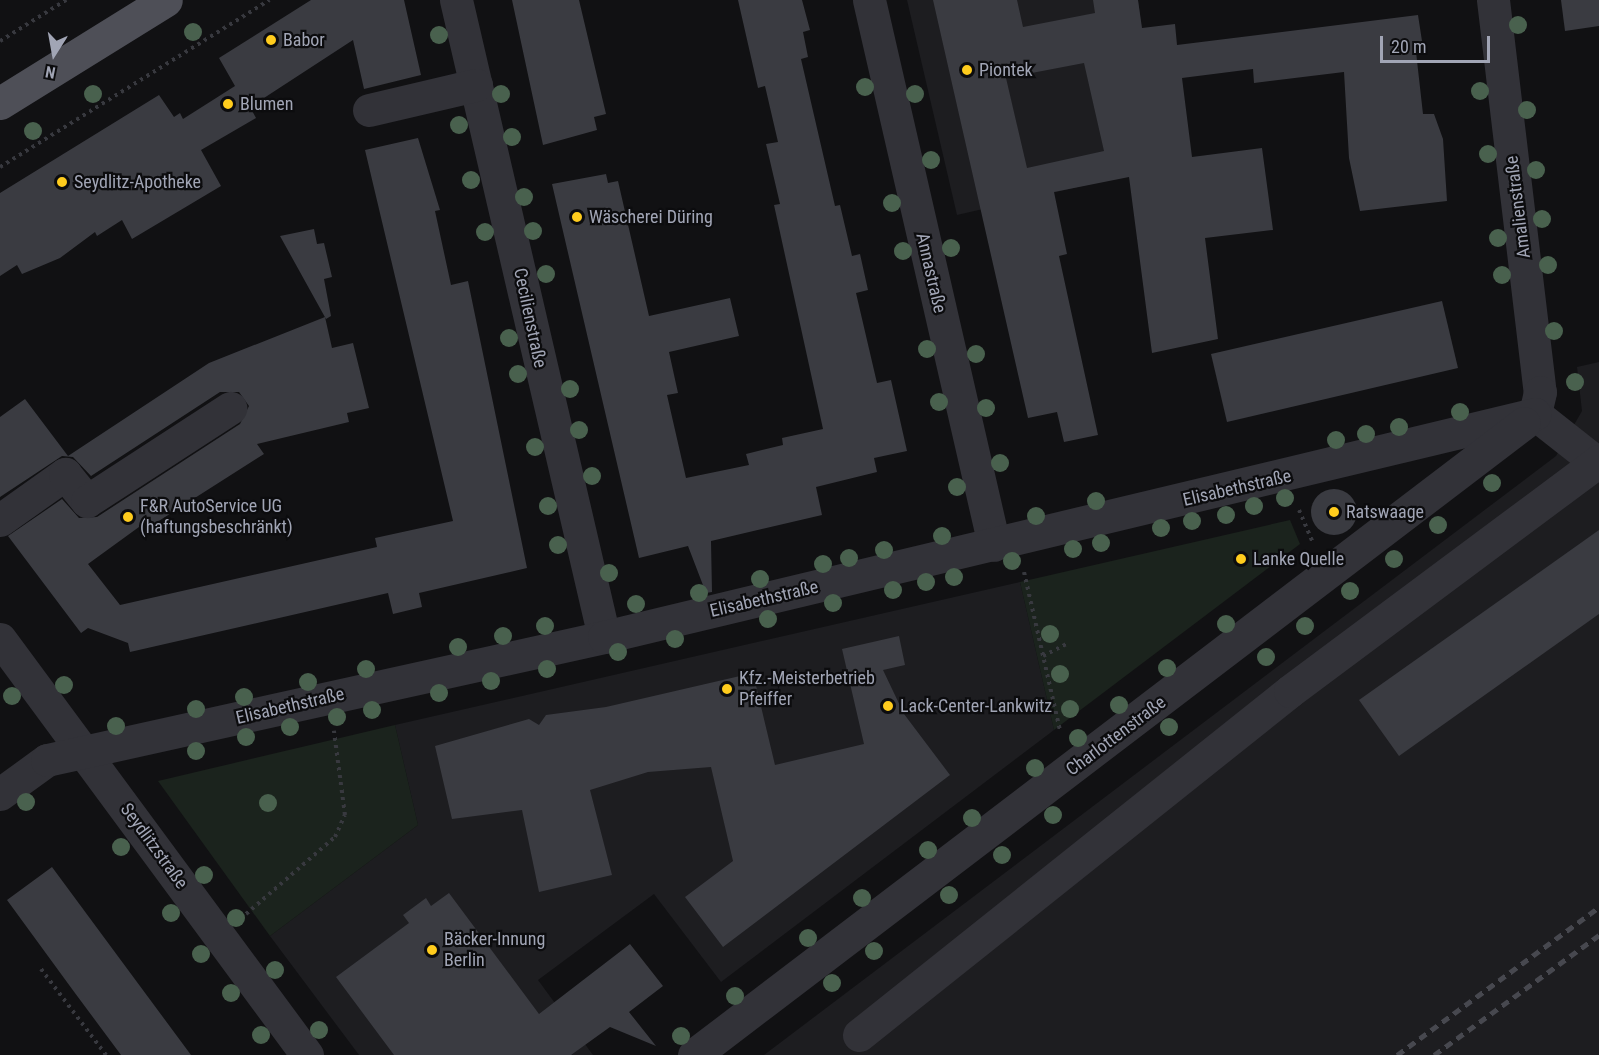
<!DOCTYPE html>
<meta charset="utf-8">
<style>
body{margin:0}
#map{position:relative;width:1599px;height:1055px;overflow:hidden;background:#111113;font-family:"Roboto Condensed",sans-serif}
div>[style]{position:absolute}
.built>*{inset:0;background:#1d1d20}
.green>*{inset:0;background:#1b231d}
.building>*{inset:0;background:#3a3b41}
.round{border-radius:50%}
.path>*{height:4px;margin-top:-2px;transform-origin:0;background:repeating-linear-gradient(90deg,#38393f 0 3px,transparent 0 7.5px)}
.minor>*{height:33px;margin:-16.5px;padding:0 16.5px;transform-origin:16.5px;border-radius:16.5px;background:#323238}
.major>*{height:33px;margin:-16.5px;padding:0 16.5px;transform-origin:16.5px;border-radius:16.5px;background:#4e4f57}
.rail>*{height:4.5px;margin-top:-2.25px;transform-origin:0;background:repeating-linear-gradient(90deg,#47484f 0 8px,transparent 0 14px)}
.trees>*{width:18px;height:18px;margin:-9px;border-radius:50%;background:#49614e}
.dots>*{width:16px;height:16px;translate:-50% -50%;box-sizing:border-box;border:3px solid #0c0c0e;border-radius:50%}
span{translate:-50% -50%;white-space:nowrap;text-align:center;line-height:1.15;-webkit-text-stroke:4.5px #0c0c0e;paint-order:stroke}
.poi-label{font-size:18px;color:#a1a5b5}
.left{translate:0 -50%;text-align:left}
.street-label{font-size:18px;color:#a1a5b5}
.north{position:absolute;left:24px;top:24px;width:60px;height:60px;-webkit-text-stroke:4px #0c0c0e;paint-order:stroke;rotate:191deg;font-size:16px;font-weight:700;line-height:24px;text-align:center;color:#a1a5b5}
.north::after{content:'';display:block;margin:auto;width:21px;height:27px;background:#a1a5b5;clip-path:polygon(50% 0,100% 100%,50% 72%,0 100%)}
.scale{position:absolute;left:1380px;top:36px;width:110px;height:27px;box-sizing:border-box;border:3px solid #a1a5b5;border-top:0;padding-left:8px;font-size:18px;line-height:21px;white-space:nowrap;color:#a1a5b5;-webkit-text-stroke:4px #0c0c0e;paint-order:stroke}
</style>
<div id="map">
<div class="built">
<div style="clip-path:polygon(907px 0,1138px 0,1160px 168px,957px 215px)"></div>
<div style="clip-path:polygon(1599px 362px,1599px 1055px,764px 1055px,1556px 456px,1582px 411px,1577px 367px)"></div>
<div style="clip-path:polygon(1020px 582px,1054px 730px,721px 982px,654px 894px,538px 980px,593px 1055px,359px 1055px,270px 936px,418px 825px,395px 725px)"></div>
</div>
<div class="green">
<div style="clip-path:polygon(1290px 520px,1300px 544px,1054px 730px,1020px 582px)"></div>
<div style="clip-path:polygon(395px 725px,418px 825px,270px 936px,158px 781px)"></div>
</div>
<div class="building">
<div style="clip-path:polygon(311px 0,404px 0,421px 75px,364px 89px,353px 40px,250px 107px,256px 118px,201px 150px,221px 186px,132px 239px,122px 220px,97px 236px,95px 232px,60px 258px,22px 274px,17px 265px,0 276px,0 193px,159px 95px,174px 117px,180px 113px,183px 119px,235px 86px,219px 58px)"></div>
<div style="clip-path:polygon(512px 0,579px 0,606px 114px,594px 117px,597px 130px,543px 145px)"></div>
<div style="clip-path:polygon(738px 0,802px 0,810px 30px,803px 32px,808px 57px,801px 59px,835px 206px,840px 205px,852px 256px,860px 254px,868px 290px,856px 293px,877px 383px,891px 380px,907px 451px,874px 458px,877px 472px,816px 487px,822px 515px,711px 541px,712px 592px,706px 593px,688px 546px,639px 558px,552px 184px,606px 174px,608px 183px,618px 181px,649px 316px,730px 298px,739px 336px,669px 352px,678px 393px,667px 395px,686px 478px,749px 465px,746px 454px,783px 445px,782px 438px,823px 429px,774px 205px,780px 204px,766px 144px,778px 142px,765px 86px,758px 88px)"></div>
<div style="clip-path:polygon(evenodd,933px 0,1017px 0,1023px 27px,1095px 13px,1093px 0,1138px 0,1142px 28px,1175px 24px,1177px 45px,1418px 15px,1422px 41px,1415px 43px,1423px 114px,1434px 114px,1443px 139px,1447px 201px,1360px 211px,1349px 158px,1344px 72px,1254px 83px,1253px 69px,1182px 78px,1192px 157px,1262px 148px,1273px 230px,1205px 238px,1218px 339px,1152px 353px,1129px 177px,1054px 192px,1067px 254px,1059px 256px,1098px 435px,1064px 442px,1057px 412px,1028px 418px,933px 0,1084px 63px,1104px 151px,1027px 168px,1006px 78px,1084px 63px)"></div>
<div style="clip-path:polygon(1561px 0,1599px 0,1599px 26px,1565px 31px)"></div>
<div style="clip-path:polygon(418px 138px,440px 210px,435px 211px,451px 285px,468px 281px,527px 568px,419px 593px,422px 607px,393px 614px,388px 593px,130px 652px,128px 643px,88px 628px,81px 633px,8px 536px,62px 499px,79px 518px,97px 517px,240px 424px,249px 406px,239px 392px,220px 392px,91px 476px,73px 457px,62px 456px,0 497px,0 417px,25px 399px,68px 456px,209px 363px,325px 317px,332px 348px,353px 343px,369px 408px,347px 413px,349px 422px,257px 444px,264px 454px,154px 524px,150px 519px,88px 564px,120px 605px,377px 547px,375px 538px,453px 521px,365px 150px)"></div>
<div style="clip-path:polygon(314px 229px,317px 244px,324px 243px,332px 277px,324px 279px,331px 316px,326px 319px,280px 236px)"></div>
<div style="clip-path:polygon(1442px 301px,1458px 368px,1227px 422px,1211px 354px)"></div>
<div class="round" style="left:1311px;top:489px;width:46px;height:46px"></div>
<div style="clip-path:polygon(1599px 530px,1599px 614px,1399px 756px,1359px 700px)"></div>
<div style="clip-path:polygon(899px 636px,905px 665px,883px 670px,904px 714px,950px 775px,723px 947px,685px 897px,733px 861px,711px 767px,648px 772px,590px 790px,612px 875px,539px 892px,522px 810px,452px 819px,435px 746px,529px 719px,539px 725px,546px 715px,606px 707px,753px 673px,775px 765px,864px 744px,842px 649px)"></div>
<div style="clip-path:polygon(52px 867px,117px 955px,191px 1055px,121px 1055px,72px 989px,7px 900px)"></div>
<div style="clip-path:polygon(449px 893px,539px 1014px,630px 944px,663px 986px,629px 1012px,656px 1046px,610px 1027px,571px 1055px,394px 1055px,336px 977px,409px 923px,403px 915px,426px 898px,431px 906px)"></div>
</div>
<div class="path">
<div style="left:0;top:41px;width:78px;rotate:-31.8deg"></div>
<div style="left:0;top:167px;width:317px;rotate:-31.8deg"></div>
<div style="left:1299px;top:510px;width:34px;rotate:67deg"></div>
<div style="left:1024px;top:572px;width:163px;rotate:77.2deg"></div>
<div style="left:1043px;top:656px;width:29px;rotate:-27deg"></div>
<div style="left:246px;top:914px;width:118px;rotate:-40.9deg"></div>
<div style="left:335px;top:837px;width:24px;rotate:-66deg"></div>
<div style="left:345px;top:815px;width:85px;rotate:-97.5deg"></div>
<div style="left:41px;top:969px;width:108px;rotate:52.9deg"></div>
</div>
<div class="minor">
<div style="left:456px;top:0;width:654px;rotate:76.92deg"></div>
<div style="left:869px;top:0;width:559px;rotate:77.08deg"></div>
<div style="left:1493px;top:0;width:395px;rotate:83.2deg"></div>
<div style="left:1540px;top:392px;width:23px;rotate:103deg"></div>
<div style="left:369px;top:110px;width:110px;rotate:-13.2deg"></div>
<div style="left:1535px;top:414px;width:78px;rotate:38.2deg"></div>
<div style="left:0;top:520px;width:80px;rotate:-35.3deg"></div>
<div style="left:65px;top:474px;width:35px;rotate:51deg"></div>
<div style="left:87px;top:501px;width:171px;rotate:-33deg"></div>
<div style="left:0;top:639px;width:517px;rotate:53.57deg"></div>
<div style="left:0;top:794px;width:58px;rotate:-35.9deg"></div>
<div style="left:47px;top:760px;width:570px;rotate:-12.45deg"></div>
<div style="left:604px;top:637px;width:957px;rotate:-13.47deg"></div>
<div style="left:859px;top:1035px;width:551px;rotate:-38.59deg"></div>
<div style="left:1290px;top:691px;width:385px;rotate:-36.7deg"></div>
<div style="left:694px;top:1055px;width:1043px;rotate:-37.29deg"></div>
</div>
<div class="major">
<div style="left:0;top:103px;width:195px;rotate:-31.8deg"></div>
</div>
<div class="rail">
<div style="left:1397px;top:1055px;width:250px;rotate:-36.2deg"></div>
<div style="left:1434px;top:1055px;width:204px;rotate:-36deg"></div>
</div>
<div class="trees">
<div style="left:1518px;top:25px"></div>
<div style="left:193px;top:32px"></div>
<div style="left:439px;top:35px"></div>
<div style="left:865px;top:87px"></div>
<div style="left:1480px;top:91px"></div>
<div style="left:93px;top:94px"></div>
<div style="left:501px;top:94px"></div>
<div style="left:915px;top:94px"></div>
<div style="left:1527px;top:110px"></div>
<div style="left:459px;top:125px"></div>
<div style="left:33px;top:131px"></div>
<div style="left:512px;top:137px"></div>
<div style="left:1488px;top:154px"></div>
<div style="left:931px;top:160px"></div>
<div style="left:1536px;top:170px"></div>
<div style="left:471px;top:180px"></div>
<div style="left:524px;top:197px"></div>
<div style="left:892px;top:203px"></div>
<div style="left:1542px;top:219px"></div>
<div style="left:533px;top:231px"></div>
<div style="left:485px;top:232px"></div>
<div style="left:1498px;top:238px"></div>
<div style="left:951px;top:248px"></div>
<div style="left:903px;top:251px"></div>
<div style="left:1548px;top:265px"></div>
<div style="left:546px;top:274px"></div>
<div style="left:1502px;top:275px"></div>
<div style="left:1554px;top:331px"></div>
<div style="left:509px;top:338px"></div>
<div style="left:927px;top:349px"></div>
<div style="left:976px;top:354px"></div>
<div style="left:518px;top:374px"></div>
<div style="left:1575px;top:382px"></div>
<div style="left:570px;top:389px"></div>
<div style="left:939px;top:402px"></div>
<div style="left:986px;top:408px"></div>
<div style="left:1460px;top:412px"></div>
<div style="left:1399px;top:427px"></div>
<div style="left:579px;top:430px"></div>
<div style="left:1366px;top:434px"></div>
<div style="left:1336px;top:440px"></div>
<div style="left:535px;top:447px"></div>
<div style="left:1000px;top:463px"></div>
<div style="left:592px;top:476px"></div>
<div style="left:1492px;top:483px"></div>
<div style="left:957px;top:487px"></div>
<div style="left:1285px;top:498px"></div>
<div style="left:1096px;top:501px"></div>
<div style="left:548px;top:506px"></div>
<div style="left:1254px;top:506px"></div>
<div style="left:1226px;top:515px"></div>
<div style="left:1036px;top:516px"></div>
<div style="left:1192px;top:521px"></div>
<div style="left:1438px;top:525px"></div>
<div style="left:1161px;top:528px"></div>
<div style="left:942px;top:536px"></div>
<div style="left:1101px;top:543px"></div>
<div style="left:558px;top:545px"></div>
<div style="left:1073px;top:549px"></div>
<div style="left:884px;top:550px"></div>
<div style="left:849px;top:558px"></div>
<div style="left:1394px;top:559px"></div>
<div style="left:1012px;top:561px"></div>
<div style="left:823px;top:564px"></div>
<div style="left:609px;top:573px"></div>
<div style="left:954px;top:577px"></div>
<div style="left:760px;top:579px"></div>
<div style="left:926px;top:582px"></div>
<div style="left:893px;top:590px"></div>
<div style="left:1350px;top:591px"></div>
<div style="left:699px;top:593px"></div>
<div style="left:833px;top:603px"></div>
<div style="left:636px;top:604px"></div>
<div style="left:768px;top:619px"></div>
<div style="left:1226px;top:624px"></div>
<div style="left:545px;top:626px"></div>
<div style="left:1305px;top:626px"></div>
<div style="left:1050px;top:634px"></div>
<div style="left:503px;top:636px"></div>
<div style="left:675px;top:639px"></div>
<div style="left:458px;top:647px"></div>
<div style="left:618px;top:652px"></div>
<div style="left:1266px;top:657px"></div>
<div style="left:1167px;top:668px"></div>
<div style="left:366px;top:669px"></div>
<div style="left:547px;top:669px"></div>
<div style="left:1060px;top:674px"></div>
<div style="left:491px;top:681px"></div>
<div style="left:308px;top:682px"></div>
<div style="left:64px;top:685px"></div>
<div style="left:439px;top:693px"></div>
<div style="left:12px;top:696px"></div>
<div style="left:244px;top:697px"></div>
<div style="left:1119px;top:705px"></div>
<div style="left:196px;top:709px"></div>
<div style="left:1070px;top:709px"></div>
<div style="left:372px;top:710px"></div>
<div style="left:337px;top:717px"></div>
<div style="left:116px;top:726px"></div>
<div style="left:290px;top:727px"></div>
<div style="left:1169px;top:727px"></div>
<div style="left:246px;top:737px"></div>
<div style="left:1078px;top:738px"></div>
<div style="left:196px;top:751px"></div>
<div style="left:1035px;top:768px"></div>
<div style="left:26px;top:802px"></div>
<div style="left:268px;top:803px"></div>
<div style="left:1053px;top:815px"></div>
<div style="left:972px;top:818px"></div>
<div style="left:121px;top:847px"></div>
<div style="left:928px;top:850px"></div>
<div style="left:1002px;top:855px"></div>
<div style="left:204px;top:875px"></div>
<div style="left:949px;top:895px"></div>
<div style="left:862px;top:898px"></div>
<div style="left:171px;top:913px"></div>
<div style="left:236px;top:918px"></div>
<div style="left:808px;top:938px"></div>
<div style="left:874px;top:951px"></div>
<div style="left:201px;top:954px"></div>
<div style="left:275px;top:970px"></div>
<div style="left:832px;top:983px"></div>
<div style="left:231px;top:993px"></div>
<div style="left:735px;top:996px"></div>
<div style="left:319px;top:1030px"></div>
<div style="left:261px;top:1035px"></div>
<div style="left:681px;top:1036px"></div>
</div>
<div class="dots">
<div style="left:271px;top:40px;background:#ffcc1d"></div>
<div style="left:967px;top:70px;background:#ffcc1d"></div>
<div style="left:228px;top:104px;background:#ffcc1d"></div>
<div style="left:62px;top:182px;background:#ffcc1d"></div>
<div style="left:577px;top:217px;background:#ffcc1d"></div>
<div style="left:1334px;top:512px;background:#ffcc1d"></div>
<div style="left:128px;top:517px;background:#ffcc1d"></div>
<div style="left:1241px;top:559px;background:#ffcc1d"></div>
<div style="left:727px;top:689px;background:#ffcc1d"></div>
<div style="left:888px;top:706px;background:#ffcc1d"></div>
<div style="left:432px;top:950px;background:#ffcc1d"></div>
</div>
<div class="poi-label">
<span class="left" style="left:283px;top:40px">Babor</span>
<span class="left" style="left:979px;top:70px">Piontek</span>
<span class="left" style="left:240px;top:104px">Blumen</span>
<span class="left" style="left:74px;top:182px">Seydlitz-Apotheke</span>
<span class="left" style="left:589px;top:217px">Wäscherei Düring</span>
<span class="left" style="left:140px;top:517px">F&amp;R AutoService UG<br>(haftungsbeschränkt)</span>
<span class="left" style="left:1346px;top:512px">Ratswaage</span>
<span class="left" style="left:1253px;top:559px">Lanke Quelle</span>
<span class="left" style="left:739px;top:689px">Kfz.-Meisterbetrieb<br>Pfeiffer</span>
<span class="left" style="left:900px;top:706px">Lack-Center-Lankwitz</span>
<span class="left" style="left:444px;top:950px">Bäcker-Innung<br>Berlin</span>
</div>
<div class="street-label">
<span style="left:1518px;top:207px;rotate:-97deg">Amalienstraße</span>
<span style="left:931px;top:273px;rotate:77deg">Annastraße</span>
<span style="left:530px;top:318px;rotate:78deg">Cecilienstraße</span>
<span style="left:1237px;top:488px;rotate:-13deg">Elisabethstraße</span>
<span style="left:764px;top:599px;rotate:-13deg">Elisabethstraße</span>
<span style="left:290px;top:706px;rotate:-13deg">Elisabethstraße</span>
<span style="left:1116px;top:736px;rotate:-37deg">Charlottenstraße</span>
<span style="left:154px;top:846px;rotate:54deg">Seydlitzstraße</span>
</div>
<div class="north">N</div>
<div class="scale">20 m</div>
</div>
